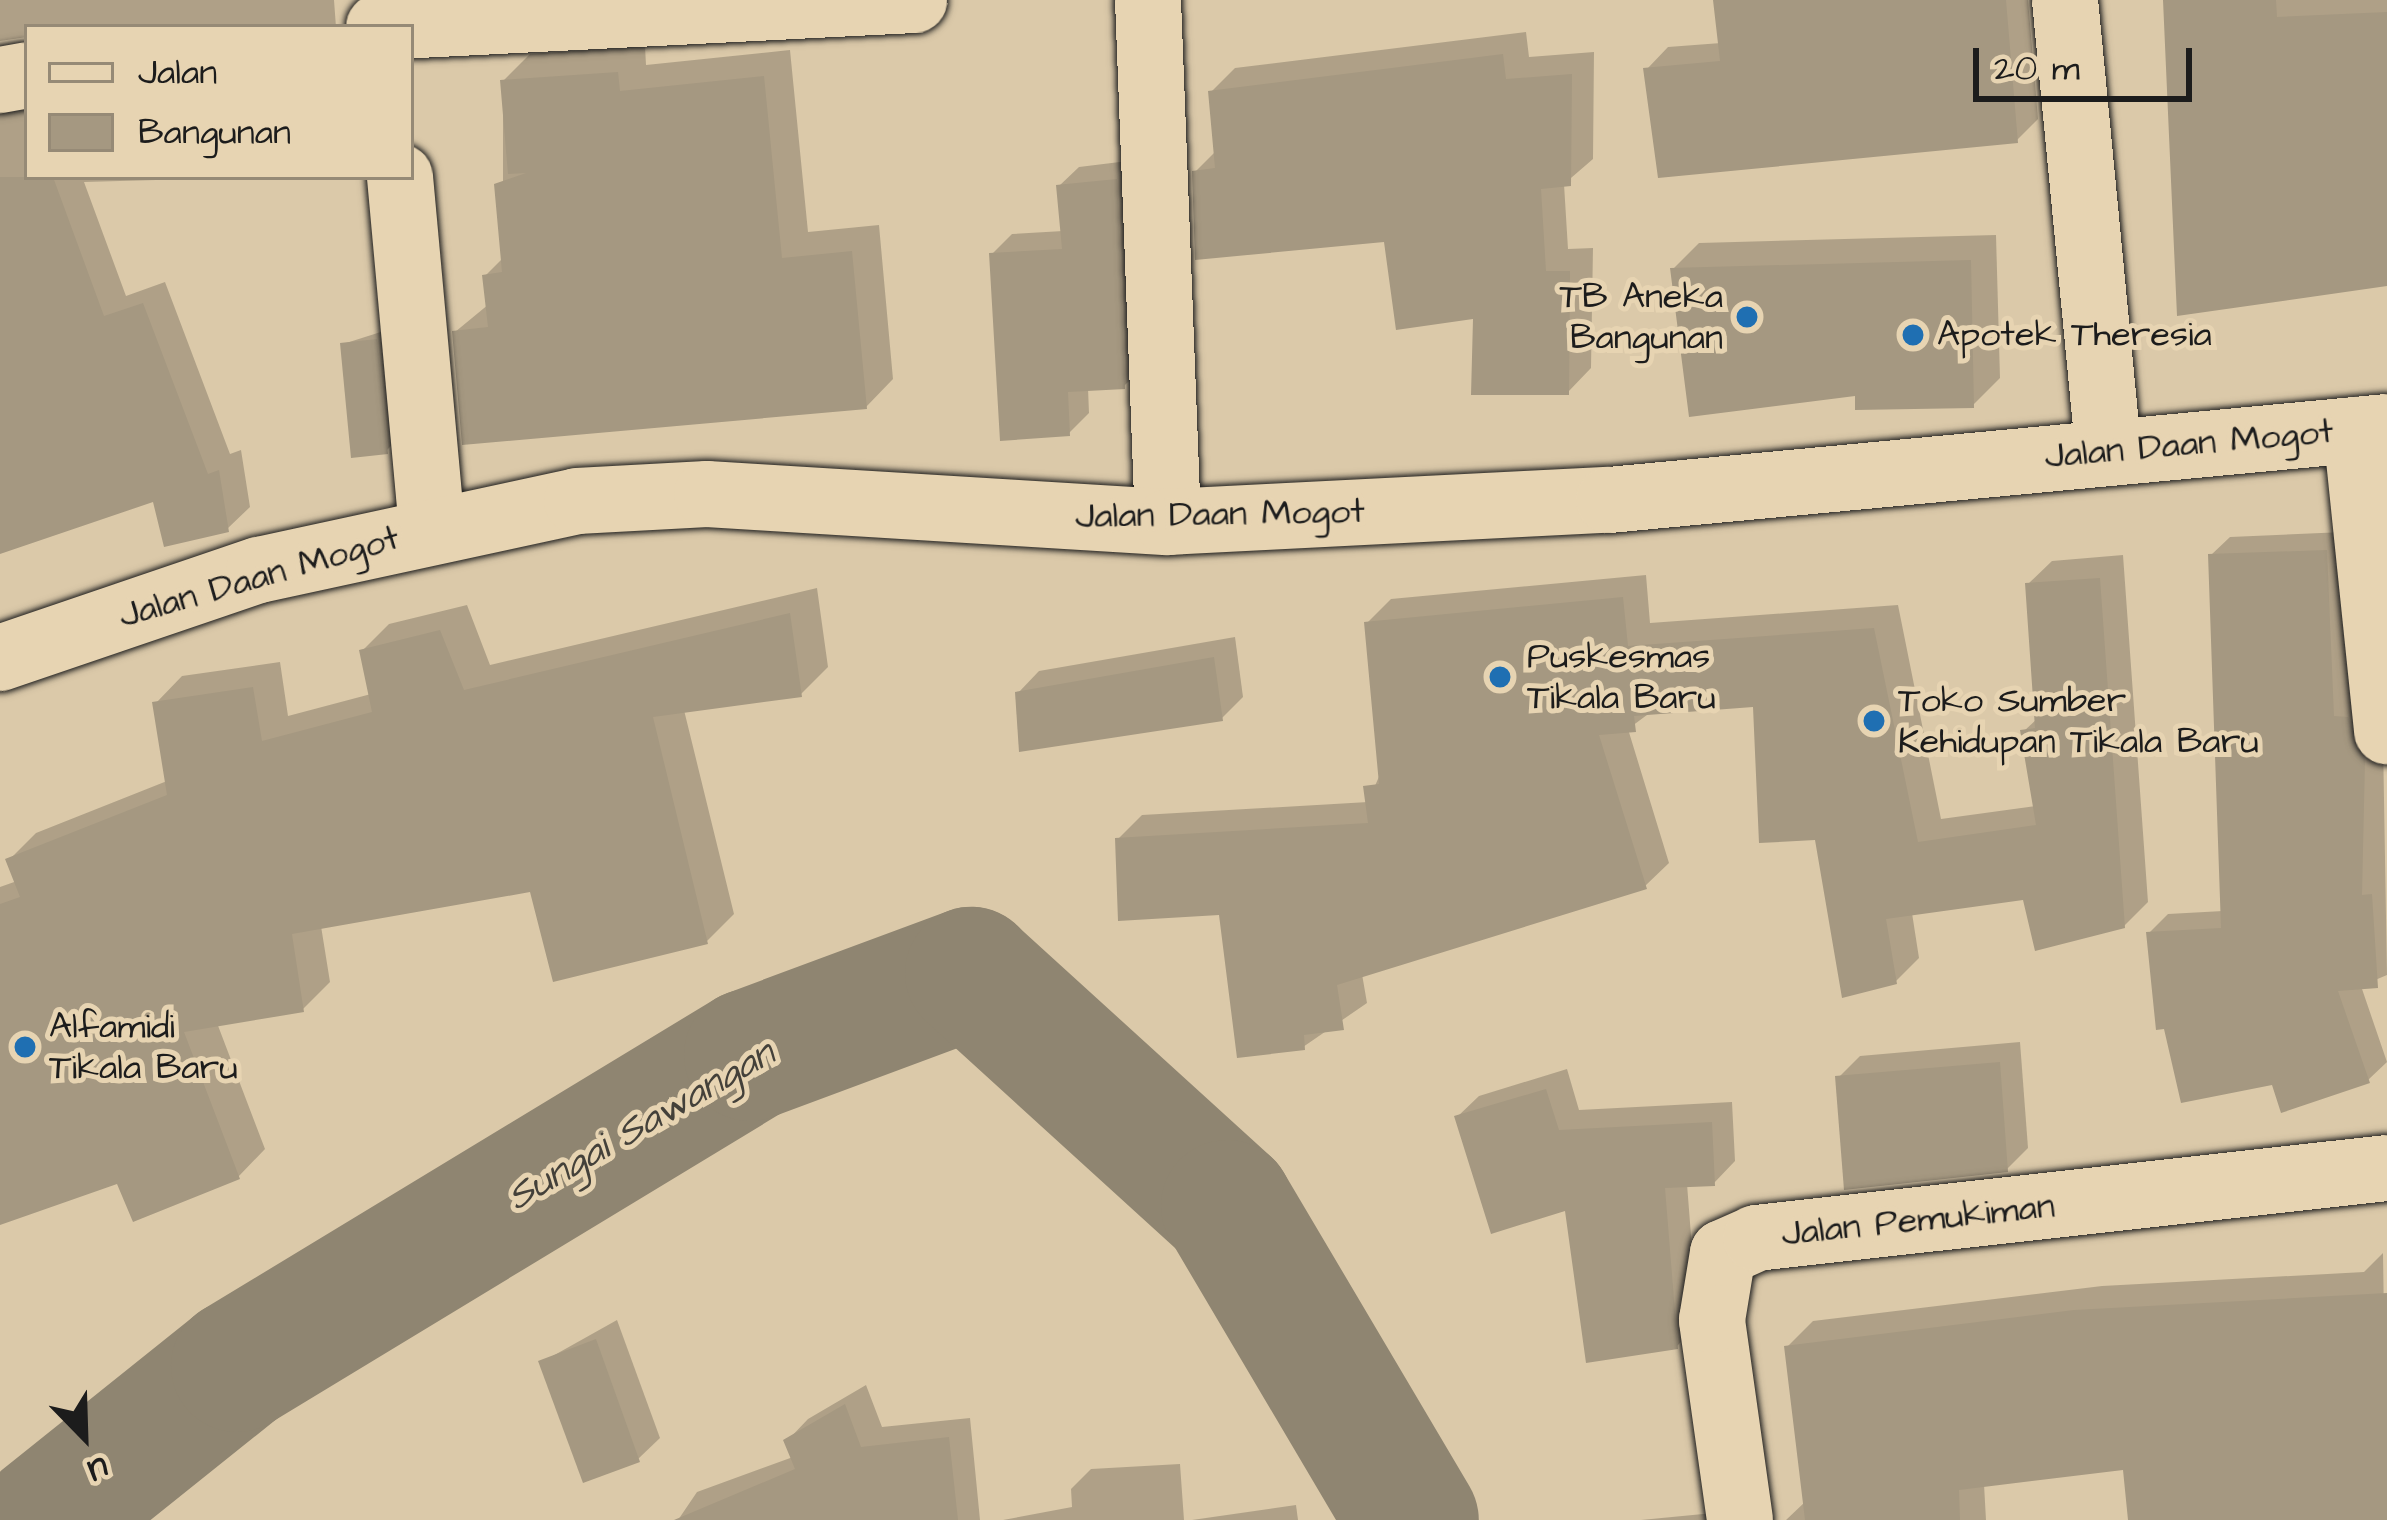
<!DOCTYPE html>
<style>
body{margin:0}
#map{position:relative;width:2387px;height:1520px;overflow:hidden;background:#dbc9a9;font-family:"Architects Daughter",sans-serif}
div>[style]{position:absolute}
.shadow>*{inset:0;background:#0003}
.river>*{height:132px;margin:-66px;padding:0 66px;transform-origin:66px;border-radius:66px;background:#8f8571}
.building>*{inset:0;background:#a59881}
.roads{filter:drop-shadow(0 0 3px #1c1c1c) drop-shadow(0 0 3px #1c1c1c)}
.minor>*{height:66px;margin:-33px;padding:0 33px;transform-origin:33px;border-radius:33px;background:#e7d4b2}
.secondary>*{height:66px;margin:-33px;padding:0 33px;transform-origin:33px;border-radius:33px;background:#e7d4b2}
.dots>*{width:33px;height:33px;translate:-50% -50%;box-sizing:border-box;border:6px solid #e7d4b2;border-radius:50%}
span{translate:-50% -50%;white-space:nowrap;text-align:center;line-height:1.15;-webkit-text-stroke:10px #e7d4b2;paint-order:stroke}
.poi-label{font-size:36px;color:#1c1c1c}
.right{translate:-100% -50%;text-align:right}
.left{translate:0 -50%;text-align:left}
.street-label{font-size:36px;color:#1c1c1c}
.water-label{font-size:39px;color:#44413a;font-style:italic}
.legend{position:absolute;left:24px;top:24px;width:390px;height:156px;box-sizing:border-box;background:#e7d4b2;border:3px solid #968a76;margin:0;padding:15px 21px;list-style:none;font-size:36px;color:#1c1c1c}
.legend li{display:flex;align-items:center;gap:24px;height:60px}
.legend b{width:60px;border:3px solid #968a76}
.north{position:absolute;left:24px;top:1376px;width:120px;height:120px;-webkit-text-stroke:9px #e7d4b2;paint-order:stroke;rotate:157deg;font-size:33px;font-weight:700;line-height:48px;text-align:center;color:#1c1c1c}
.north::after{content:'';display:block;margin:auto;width:42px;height:54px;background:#1c1c1c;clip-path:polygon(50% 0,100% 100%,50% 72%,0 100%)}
.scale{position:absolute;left:1973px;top:48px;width:219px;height:54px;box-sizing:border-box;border:6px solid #1c1c1c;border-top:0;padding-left:15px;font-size:36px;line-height:42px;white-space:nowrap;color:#1c1c1c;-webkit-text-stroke:9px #e7d4b2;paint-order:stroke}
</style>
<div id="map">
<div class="shadow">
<div style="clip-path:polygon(0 0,334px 0,336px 27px,27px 27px,27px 37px,0 41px)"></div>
<div style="clip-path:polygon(1721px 0,2028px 0,2038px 119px,2017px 140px,1647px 69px,1668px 47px,1721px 43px)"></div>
<div style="clip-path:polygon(2165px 0,2387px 0,2387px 283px,2180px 313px)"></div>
<div style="clip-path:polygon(1526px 32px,1529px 57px,1594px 52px,1593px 159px,1564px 184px,1568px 249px,1593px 248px,1591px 368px,1568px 392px,1387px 239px,1195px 172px,1216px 151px,1211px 92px,1235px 68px)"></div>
<div style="clip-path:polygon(645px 46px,646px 65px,790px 50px,808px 232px,879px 225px,893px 379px,866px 407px,455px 332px,489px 304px,485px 276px,503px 258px,503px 81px,530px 54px)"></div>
<div style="clip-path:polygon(0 85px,27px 95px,27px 177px,267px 177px,84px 182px,126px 296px,165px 282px,230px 454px,241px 450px,250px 507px,227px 529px,155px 498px,0 552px)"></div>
<div style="clip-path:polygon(1136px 160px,1144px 366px,1124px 386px,1088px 388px,1089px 413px,1069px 433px,992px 254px,1012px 234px,1063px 231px,1059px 186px,1079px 167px)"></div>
<div style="clip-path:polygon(1996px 235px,2000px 378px,1973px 405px,1858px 392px,1673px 269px,1699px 243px)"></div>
<div style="clip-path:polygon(387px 330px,397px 440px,386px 451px,343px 344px)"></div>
<div style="clip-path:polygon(2344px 532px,2383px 740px,2387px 975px,2361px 986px,2387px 1062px,2368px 1080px,2274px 1081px,2149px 933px,2168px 914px,2223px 911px,2211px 555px,2230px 537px)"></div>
<div style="clip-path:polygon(2123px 555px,2148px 902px,2124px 926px,2025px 897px,1912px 913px,1919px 958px,1895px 982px,1756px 703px,1651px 712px,1628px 729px,1669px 863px,1645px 886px,1362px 974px,1367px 1003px,1303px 1047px,1222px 912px,1118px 839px,1142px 815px,1368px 802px,1381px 772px,1367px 623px,1391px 599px,1646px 575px,1650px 623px,1898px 605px,1941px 819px,2036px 806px,2024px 731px,2038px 718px,2028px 584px,2052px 561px)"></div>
<div style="clip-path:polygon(817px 588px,828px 667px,801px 694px,684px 710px,734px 914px,707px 941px,532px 888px,321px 926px,330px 982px,303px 1009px,217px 1023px,265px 1149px,238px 1177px,119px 1180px,0 1219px,0 887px,17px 881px,9px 860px,36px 833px,167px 781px,155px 704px,182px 676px,280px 662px,288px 716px,371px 694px,362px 651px,389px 624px,467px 605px,490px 665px)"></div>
<div style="clip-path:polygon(1235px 637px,1243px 697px,1222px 718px,1018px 693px,1039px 671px)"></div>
<div style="clip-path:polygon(2020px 1042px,2028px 1148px,2007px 1169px,1839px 1077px,1860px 1056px)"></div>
<div style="clip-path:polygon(1567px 1069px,1579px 1110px,1732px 1102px,1735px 1161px,1714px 1183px,1687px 1184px,1698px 1325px,1677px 1346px,1567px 1207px,1457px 1117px,1479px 1096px)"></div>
<div style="clip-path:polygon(2383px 1253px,2387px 1520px,2131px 1520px,2126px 1466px,1984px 1484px,1986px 1520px,1786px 1520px,1806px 1501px,1787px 1347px,1813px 1321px,2102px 1286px,2364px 1272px)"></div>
<div style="clip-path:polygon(617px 1320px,660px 1438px,638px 1459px,542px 1362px)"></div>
<div style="clip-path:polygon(866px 1385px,882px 1427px,970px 1418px,980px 1520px,678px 1520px,697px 1492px,793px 1457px,787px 1441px,808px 1419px)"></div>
<div style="clip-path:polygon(1180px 1464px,1184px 1520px,1003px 1520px,1072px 1507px,1071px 1489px,1091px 1469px)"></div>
<div style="clip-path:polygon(1296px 1505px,1298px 1520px,1192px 1520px)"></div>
<div style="clip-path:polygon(1734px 1511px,1748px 1520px,1641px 1520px)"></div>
</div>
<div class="river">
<div style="left:45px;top:1520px;width:246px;rotate:-38.7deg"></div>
<div style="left:237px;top:1366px;width:600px;rotate:-31.23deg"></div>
<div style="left:750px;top:1055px;width:236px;rotate:-20.4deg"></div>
<div style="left:971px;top:973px;width:346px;rotate:42.3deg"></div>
<div style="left:1227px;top:1206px;width:365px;rotate:59.4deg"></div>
</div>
<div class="building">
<div style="clip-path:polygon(1713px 0,2006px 0,2018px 143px,1658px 178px,1643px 68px,1720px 61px)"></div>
<div style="clip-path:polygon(2163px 0,2276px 0,2277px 17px,2387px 12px,2387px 286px,2177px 316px)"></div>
<div style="clip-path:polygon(1503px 54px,1506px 79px,1572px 74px,1571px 186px,1541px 189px,1546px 271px,1570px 271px,1569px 395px,1471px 395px,1473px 319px,1396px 330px,1384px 242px,1195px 260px,1192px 171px,1215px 168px,1208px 91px)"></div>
<div style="clip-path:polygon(618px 72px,620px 91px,764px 76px,782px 258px,852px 251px,867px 409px,462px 445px,452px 331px,488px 327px,482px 275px,502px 272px,494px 184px,526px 173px,508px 174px,500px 80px)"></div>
<div style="clip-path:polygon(0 177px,53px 177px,104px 316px,143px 303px,208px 474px,219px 470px,229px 532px,164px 547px,153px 502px,0 554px)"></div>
<div style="clip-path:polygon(1117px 179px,1125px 389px,1068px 392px,1070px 436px,1000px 441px,989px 253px,1062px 249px,1056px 185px)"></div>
<div style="clip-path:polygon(1971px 260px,1974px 408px,1855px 410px,1855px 396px,1689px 417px,1670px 268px)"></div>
<div style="clip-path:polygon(377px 339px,388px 454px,351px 458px,340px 343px)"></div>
<div style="clip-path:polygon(2327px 550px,2334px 716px,2348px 717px,2365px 760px,2362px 895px,2372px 894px,2378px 988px,2338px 991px,2370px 1083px,2281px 1113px,2272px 1085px,2181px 1103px,2164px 1029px,2156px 1030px,2146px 932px,2221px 928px,2208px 554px)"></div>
<div style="clip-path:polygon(2100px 578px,2125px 928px,2035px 951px,2023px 900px,1886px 919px,1897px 984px,1842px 998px,1815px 840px,1759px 843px,1753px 707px,1634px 716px,1636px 732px,1599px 735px,1647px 889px,1337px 985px,1344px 1030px,1304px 1035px,1305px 1050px,1237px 1058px,1219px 915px,1118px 921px,1115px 838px,1368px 823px,1363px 786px,1379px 784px,1364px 622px,1623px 597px,1628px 646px,1874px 628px,1918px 842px,2036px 825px,2020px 730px,2035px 728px,2025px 583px)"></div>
<div style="clip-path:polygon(790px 613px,802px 697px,653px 717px,708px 944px,553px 982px,530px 892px,292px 934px,304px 1012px,184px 1032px,240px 1179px,133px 1222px,117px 1184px,0 1225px,0 904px,20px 897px,5px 859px,167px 795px,152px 702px,253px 687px,262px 741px,372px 712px,359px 650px,440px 630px,464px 690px)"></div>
<div style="clip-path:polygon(1214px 657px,1223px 721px,1019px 752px,1015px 692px)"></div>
<div style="clip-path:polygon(2000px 1062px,2008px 1172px,1844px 1190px,1835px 1076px)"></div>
<div style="clip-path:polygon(1546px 1089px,1559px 1130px,1712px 1122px,1715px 1186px,1665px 1188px,1678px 1349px,1586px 1363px,1565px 1211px,1491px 1234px,1454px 1116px)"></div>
<div style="clip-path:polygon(2387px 1293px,2387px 1520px,2128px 1520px,2123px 1470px,1959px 1490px,1960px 1520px,1805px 1520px,1784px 1346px,2074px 1310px)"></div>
<div style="clip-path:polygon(596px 1339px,640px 1462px,583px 1483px,538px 1361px)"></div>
<div style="clip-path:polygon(845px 1404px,861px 1447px,949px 1437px,958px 1520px,674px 1520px,795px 1469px,783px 1440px)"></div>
</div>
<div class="roads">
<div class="minor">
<div style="left:1148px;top:0;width:522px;rotate:87.81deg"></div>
<div style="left:2065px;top:0;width:447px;rotate:84.5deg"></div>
<div style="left:379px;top:27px;width:536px;rotate:-2.89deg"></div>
<div style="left:0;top:80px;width:27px;rotate:-10deg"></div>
<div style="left:400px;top:177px;width:350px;rotate:84.8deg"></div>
<div style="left:2356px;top:430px;width:303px;rotate:84.1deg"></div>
<div style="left:1740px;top:1520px;width:202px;rotate:-98deg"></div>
<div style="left:1712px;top:1320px;width:68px;rotate:-80.7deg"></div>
<div style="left:1723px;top:1253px;width:36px;rotate:-24deg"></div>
<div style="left:1756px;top:1238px;width:635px;rotate:-6.33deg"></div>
</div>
<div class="secondary">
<div style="left:0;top:658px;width:274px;rotate:-18.8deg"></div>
<div style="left:259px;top:570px;width:325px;rotate:-12.2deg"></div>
<div style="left:577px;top:501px;width:130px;rotate:-3.1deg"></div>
<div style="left:707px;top:494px;width:462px;rotate:3.5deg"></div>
<div style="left:1168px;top:522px;width:442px;rotate:-2.9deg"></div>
<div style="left:1609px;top:500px;width:781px;rotate:-5.36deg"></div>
</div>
</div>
<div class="dots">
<div style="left:1747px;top:317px;background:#1f6fb2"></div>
<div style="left:1913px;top:335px;background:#1f6fb2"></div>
<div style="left:1500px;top:677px;background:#1f6fb2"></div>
<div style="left:1874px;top:721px;background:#1f6fb2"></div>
<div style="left:25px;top:1047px;background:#1f6fb2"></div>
</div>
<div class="poi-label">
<span class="right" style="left:1723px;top:317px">TB Aneka<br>Bangunan</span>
<span class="left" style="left:1937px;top:335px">Apotek Theresia</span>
<span class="left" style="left:1527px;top:677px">Puskesmas<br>Tikala Baru</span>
<span class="left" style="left:1898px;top:721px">Toko Sumber<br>Kehidupan Tikala Baru</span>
<span class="left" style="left:49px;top:1047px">Alfamidi<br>Tikala Baru</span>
</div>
<div class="street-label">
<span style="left:2189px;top:444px;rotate:-5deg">Jalan Daan Mogot</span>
<span style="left:1220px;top:514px;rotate:-1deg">Jalan Daan Mogot</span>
<span style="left:259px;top:577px;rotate:-16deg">Jalan Daan Mogot</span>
<span style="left:1918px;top:1220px;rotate:-6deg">Jalan Pemukiman</span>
</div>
<div class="water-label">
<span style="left:641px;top:1126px;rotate:-30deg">Sungai Sawangan</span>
</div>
<ul class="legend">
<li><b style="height:15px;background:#e7d4b2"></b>Jalan</li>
<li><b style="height:33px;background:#a59881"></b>Bangunan</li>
</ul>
<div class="north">U</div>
<div class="scale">20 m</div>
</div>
